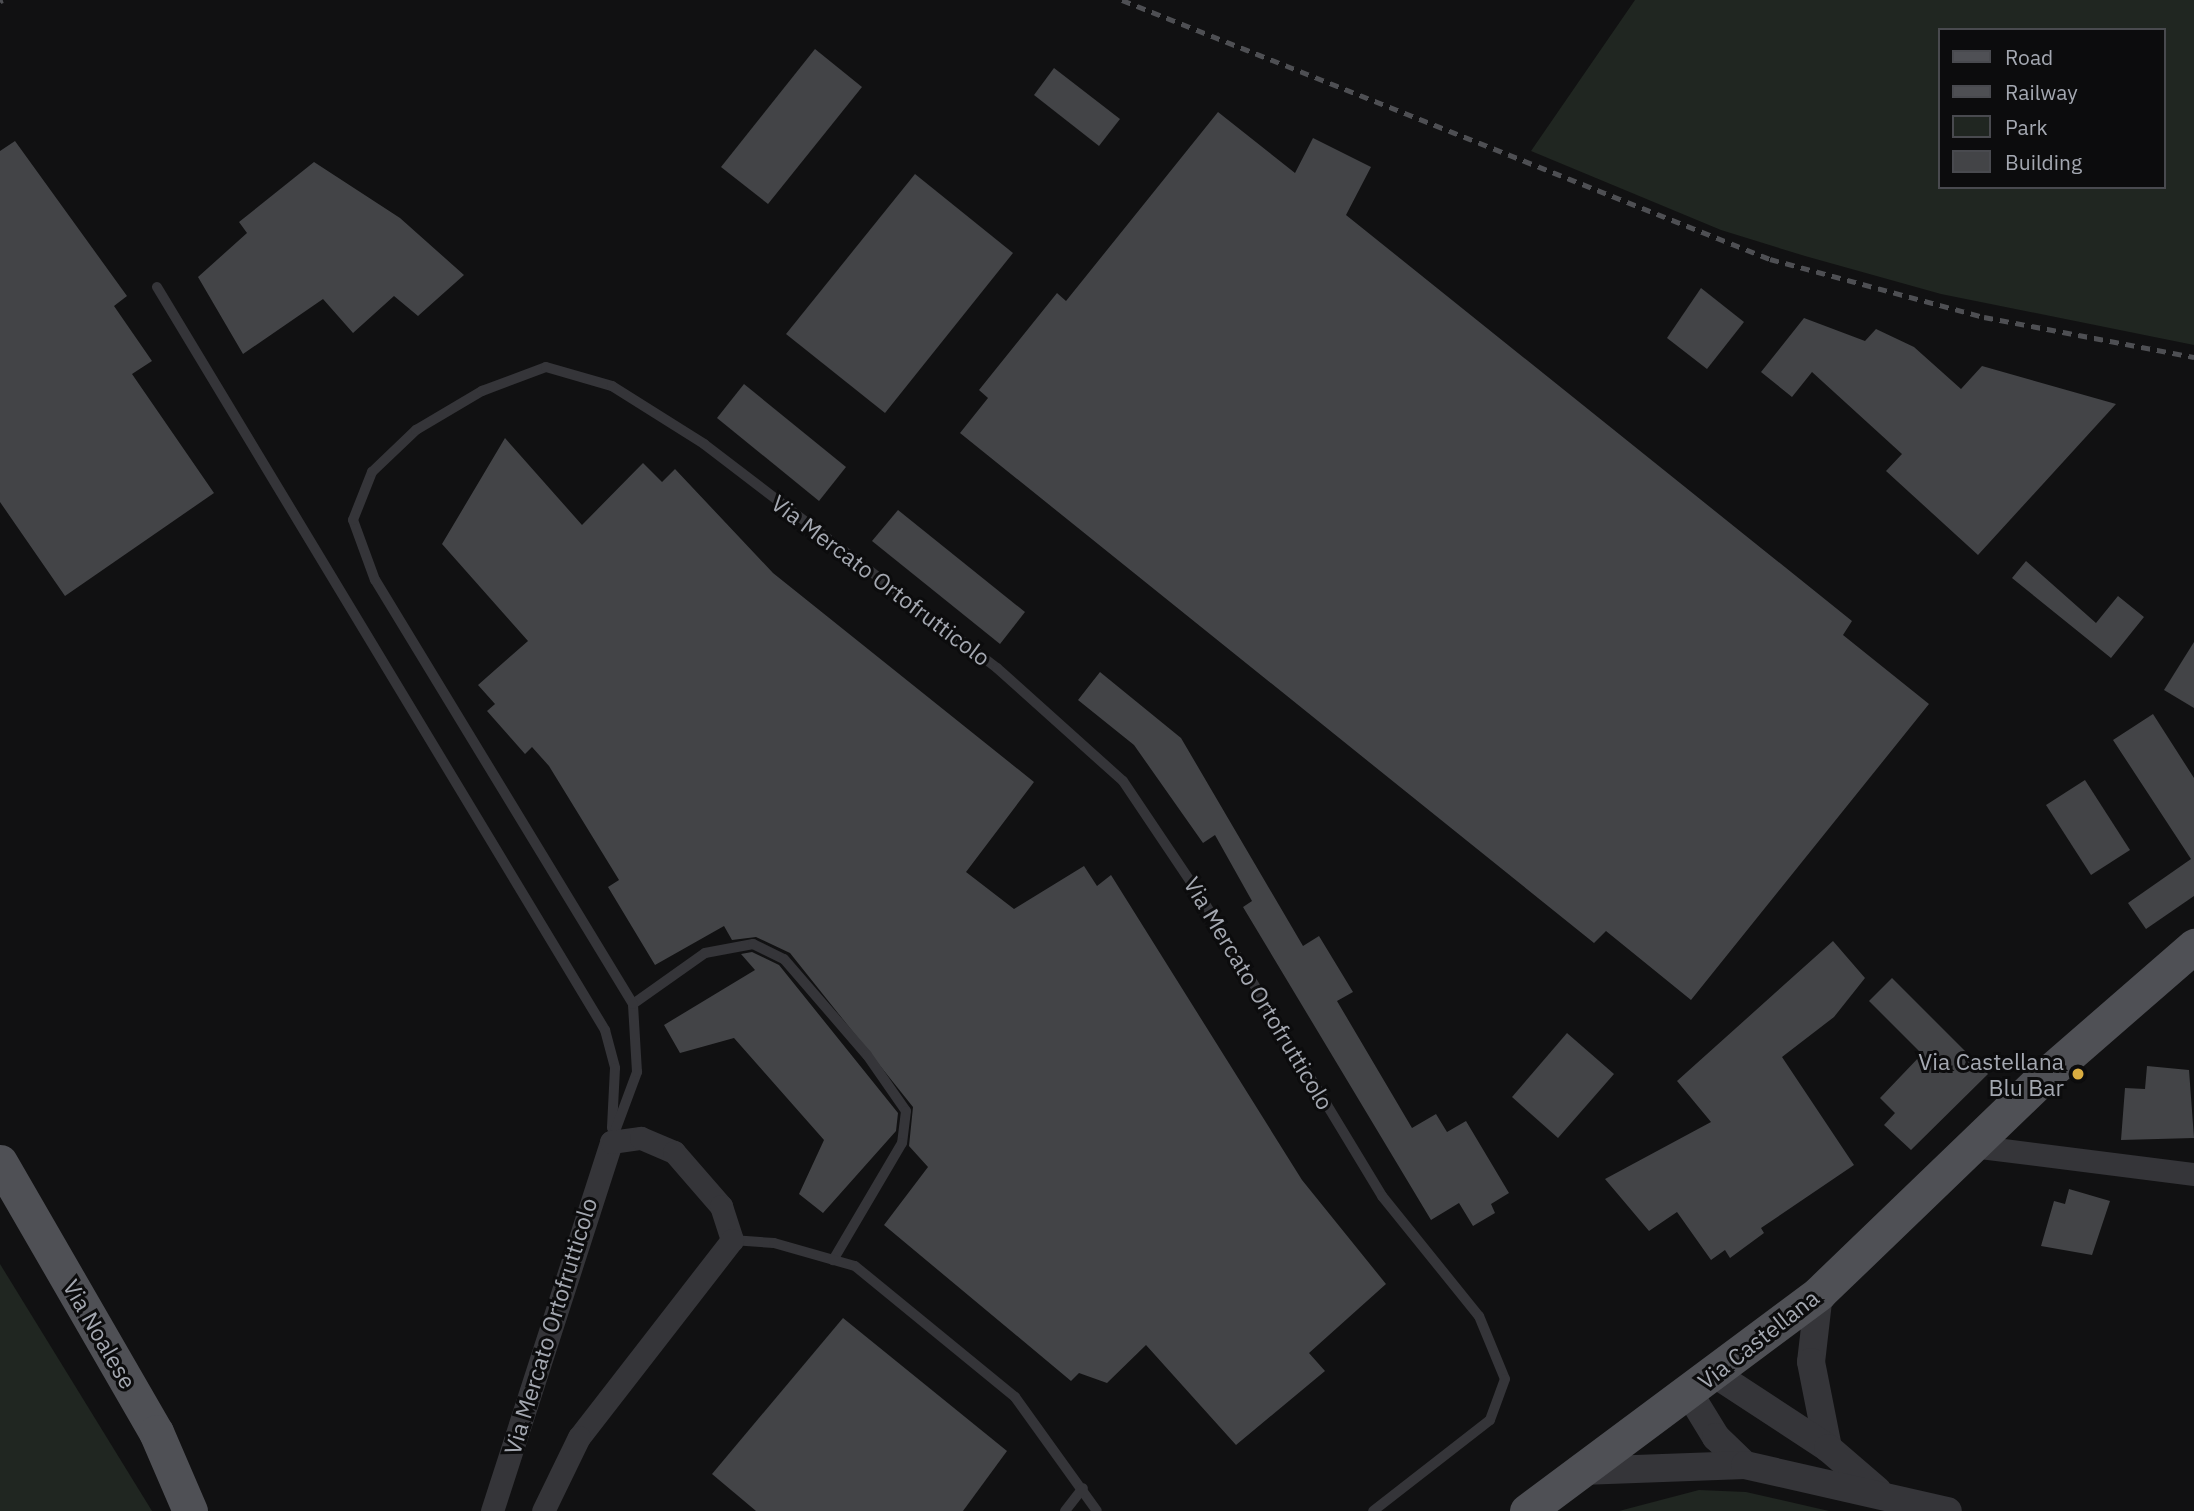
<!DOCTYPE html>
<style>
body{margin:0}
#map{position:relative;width:2194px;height:1511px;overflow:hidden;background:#111112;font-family:"IBM Plex Sans",sans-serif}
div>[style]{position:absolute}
.green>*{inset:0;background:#202621}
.building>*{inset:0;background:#434447}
.service>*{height:10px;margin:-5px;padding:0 5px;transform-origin:5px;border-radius:5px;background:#353539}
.minor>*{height:23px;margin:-11.5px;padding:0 11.5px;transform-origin:11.5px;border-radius:11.5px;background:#353539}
.tertiary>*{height:28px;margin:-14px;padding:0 14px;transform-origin:14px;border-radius:14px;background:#353539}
.primary>*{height:35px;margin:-17.5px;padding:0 17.5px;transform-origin:17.5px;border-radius:17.5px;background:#4f5055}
.rail>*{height:5px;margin-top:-2.5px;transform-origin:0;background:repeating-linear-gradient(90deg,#4e4f53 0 9px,transparent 0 16px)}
.dots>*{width:19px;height:19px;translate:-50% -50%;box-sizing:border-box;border:4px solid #0c0c0d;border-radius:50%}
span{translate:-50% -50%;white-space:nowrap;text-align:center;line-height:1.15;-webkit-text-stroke:6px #0c0c0d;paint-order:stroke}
.street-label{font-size:23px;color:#a4a8b1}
.poi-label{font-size:23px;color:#a4a8b1}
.right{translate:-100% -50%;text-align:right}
.legend{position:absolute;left:1938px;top:28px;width:228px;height:161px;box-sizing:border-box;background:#0c0c0d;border:2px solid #494a4f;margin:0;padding:9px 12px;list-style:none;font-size:21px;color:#a4a8b1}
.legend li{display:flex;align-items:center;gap:14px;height:35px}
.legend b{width:35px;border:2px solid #494a4f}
</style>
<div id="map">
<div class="green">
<div style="clip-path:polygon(evenodd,1635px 0,2194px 0,2194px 345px,1941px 294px,1805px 256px,1721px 230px,1531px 151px,1635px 0,1940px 30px,2164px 30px,2164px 187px,1940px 187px,1940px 30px)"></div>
<div style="clip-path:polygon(0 1264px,152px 1511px,0 1511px)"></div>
<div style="clip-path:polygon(1699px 1490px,1746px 1492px,1829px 1511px,1619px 1511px)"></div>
</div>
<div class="building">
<div style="clip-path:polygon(815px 49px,862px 87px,768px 204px,721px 167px)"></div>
<div style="clip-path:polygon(1054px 68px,1120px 119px,1099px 146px,1034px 95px)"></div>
<div style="clip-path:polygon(1218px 112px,1295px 173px,1313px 138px,1371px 167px,1346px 215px,1852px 621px,1843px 635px,1929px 704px,1691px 1000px,1606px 931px,1594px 943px,960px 433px,988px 398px,979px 390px,1057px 293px,1066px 301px)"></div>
<div style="clip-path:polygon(15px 141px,127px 296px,114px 306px,152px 361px,132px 374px,214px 493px,65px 596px,0 502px,0 151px)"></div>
<div style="clip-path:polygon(314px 162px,400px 218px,464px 275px,418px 316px,394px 296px,353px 333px,323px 299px,243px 354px,198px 277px,247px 233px,239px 222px)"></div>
<div style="clip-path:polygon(915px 174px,1013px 253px,885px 413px,786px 334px)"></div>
<div style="clip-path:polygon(1701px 288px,1744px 322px,1707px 369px,1667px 338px)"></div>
<div style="clip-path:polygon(1804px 318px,1865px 341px,1876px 329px,1914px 347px,1961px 389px,1982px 366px,2116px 404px,1978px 555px,1886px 471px,1902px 454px,1812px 372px,1792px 397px,1761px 372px)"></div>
<div style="clip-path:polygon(744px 384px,846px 467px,819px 501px,717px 418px)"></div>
<div style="clip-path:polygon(505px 438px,582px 525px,643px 463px,662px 482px,675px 469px,773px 573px,1034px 782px,966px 872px,1014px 909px,1084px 866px,1097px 886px,1111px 875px,1302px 1180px,1386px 1284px,1309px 1353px,1325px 1371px,1236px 1445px,1146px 1345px,1107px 1383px,1079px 1373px,1071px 1381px,884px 1225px,928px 1167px,909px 1146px,913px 1107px,790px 953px,756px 937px,732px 940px,724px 926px,655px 965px,608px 887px,619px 880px,549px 766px,532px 747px,525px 754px,487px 711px,495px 704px,478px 685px,528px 641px,442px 544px)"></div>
<div style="clip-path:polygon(898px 510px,1025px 612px,1000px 644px,872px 541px)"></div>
<div style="clip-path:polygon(2026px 561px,2096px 623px,2118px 596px,2144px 617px,2111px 658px,2012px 578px)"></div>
<div style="clip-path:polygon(2194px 642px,2194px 708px,2164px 690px)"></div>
<div style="clip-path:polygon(1100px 672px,1181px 738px,1303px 946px,1319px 936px,1353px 992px,1337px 1001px,1412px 1128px,1436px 1114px,1447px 1132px,1466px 1121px,1509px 1193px,1491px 1204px,1495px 1213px,1473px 1226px,1459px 1203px,1431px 1220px,1243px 907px,1252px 901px,1215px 835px,1203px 843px,1134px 745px,1078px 700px)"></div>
<div style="clip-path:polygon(2153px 714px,2194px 778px,2194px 896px,2146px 929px,2128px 903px,2191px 859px,2113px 740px)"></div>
<div style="clip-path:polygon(2085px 780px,2130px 850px,2091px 875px,2046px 805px)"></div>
<div style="clip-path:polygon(1833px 941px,1865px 978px,1834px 1017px,1782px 1057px,1854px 1165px,1761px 1228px,1764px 1233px,1730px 1258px,1725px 1250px,1711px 1260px,1677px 1212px,1649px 1231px,1605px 1179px,1711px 1122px,1677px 1081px)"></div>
<div style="clip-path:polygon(752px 952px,779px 965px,898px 1113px,896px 1131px,823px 1213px,799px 1194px,824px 1140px,734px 1038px,680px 1053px,664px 1025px,755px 970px,741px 954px)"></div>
<div style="clip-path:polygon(1892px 978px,1988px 1074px,1911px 1150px,1884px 1125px,1895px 1113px,1880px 1098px,1922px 1054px,1869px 1001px)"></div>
<div style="clip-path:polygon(1567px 1033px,1614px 1074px,1558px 1138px,1512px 1097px)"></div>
<div style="clip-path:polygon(2147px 1066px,2189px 1070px,2194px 1138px,2121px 1140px,2125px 1088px,2145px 1089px)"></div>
<div style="clip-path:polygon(2069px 1189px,2110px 1201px,2092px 1255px,2041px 1246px,2054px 1201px,2065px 1204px)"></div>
<div style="clip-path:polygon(843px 1318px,1007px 1451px,963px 1511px,756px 1511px,712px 1474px)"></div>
</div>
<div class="service">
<div style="left:157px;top:287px;width:868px;rotate:58.91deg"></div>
<div style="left:605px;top:1030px;width:39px;rotate:75deg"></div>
<div style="left:615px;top:1068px;width:60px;rotate:92.9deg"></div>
<div style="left:633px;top:1004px;width:88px;rotate:-35.3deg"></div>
<div style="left:705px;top:953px;width:49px;rotate:-10.6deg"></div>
<div style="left:753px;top:944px;width:34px;rotate:26deg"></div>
<div style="left:784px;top:959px;width:127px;rotate:49.2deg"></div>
<div style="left:867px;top:1055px;width:68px;rotate:55.1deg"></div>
<div style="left:906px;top:1111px;width:32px;rotate:97deg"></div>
<div style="left:902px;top:1143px;width:136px;rotate:120.5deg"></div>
<div style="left:611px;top:1142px;width:75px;rotate:-69.6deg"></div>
<div style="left:637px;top:1072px;width:68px;rotate:-93.4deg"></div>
<div style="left:633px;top:1004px;width:496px;rotate:-121.3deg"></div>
<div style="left:375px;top:580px;width:64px;rotate:-110.1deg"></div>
<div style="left:353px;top:520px;width:52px;rotate:-68.4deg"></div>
<div style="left:372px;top:472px;width:61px;rotate:-43.7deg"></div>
<div style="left:416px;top:430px;width:77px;rotate:-30.6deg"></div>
<div style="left:482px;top:391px;width:68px;rotate:-20.6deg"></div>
<div style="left:546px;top:367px;width:69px;rotate:16.1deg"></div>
<div style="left:612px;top:386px;width:109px;rotate:32.2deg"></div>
<div style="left:704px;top:444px;width:369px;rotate:37.4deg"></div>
<div style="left:997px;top:668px;width:169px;rotate:41.9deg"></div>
<div style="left:1123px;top:781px;width:140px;rotate:56.1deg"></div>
<div style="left:1201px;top:897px;width:350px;rotate:58.8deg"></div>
<div style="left:1382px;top:1196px;width:154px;rotate:51.1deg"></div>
<div style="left:1479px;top:1316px;width:68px;rotate:67.6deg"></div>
<div style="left:1505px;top:1379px;width:44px;rotate:110.1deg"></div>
<div style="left:1490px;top:1420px;width:148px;rotate:142.1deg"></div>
<div style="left:732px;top:1240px;width:42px;rotate:4.1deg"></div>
<div style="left:774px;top:1243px;width:84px;rotate:15.9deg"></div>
<div style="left:855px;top:1266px;width:207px;rotate:39.3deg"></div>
<div style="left:1015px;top:1397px;width:140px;rotate:54.3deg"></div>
<div style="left:1065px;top:1511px;width:29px;rotate:-52deg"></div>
</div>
<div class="minor">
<div style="left:1972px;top:1146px;width:224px;rotate:7.2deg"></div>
<div style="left:492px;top:1511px;width:388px;rotate:-72.1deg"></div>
<div style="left:611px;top:1142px;width:30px;rotate:-8deg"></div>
<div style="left:641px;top:1138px;width:36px;rotate:23deg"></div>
<div style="left:674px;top:1152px;width:72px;rotate:49deg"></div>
<div style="left:721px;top:1206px;width:36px;rotate:72deg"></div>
<div style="left:732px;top:1240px;width:249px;rotate:127.8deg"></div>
<div style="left:579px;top:1437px;width:82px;rotate:115.9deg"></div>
</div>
<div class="tertiary">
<div style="left:1819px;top:1293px;width:69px;rotate:96.6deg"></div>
<div style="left:1811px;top:1362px;width:88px;rotate:78.8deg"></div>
<div style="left:1715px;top:1374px;width:135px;rotate:33.2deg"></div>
<div style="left:1828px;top:1448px;width:65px;rotate:40.6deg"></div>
<div style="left:1689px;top:1393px;width:52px;rotate:58.5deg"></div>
<div style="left:1716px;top:1437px;width:40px;rotate:44deg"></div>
<div style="left:1581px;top:1471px;width:164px;rotate:-2.1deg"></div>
<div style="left:1745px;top:1465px;width:208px;rotate:12.8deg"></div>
</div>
<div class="primary">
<div style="left:0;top:1162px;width:312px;rotate:60deg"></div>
<div style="left:156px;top:1432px;width:86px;rotate:66.7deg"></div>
<div style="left:1527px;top:1511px;width:364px;rotate:-36.7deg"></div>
<div style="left:1819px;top:1293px;width:318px;rotate:-43.9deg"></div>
<div style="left:2048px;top:1073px;width:194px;rotate:-41deg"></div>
</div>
<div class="rail">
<div style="left:1122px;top:0;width:698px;rotate:21.79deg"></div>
<div style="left:1770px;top:259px;width:222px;rotate:15.2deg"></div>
<div style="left:1984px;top:317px;width:214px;rotate:10.8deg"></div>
<div style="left:0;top:1px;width:3px;rotate:-18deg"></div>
</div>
<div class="dots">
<div style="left:2078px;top:1074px;background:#daad41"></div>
</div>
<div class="street-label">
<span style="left:881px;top:580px;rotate:37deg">Via Mercato Ortofrutticolo</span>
<span style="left:1259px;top:993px;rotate:59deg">Via Mercato Ortofrutticolo</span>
<span style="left:550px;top:1326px;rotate:-73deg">Via Mercato Ortofrutticolo</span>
<span style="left:100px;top:1334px;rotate:60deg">Via Noalese</span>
<span style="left:1758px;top:1339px;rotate:-38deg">Via Castellana</span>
</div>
<div class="poi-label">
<span class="right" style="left:2064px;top:1074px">Via Castellana<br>Blu Bar</span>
</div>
<ul class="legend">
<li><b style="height:9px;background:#4f5055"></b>Road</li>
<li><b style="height:9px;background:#4e4f53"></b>Railway</li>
<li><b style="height:19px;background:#202621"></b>Park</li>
<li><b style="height:19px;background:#434447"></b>Building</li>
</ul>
</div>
